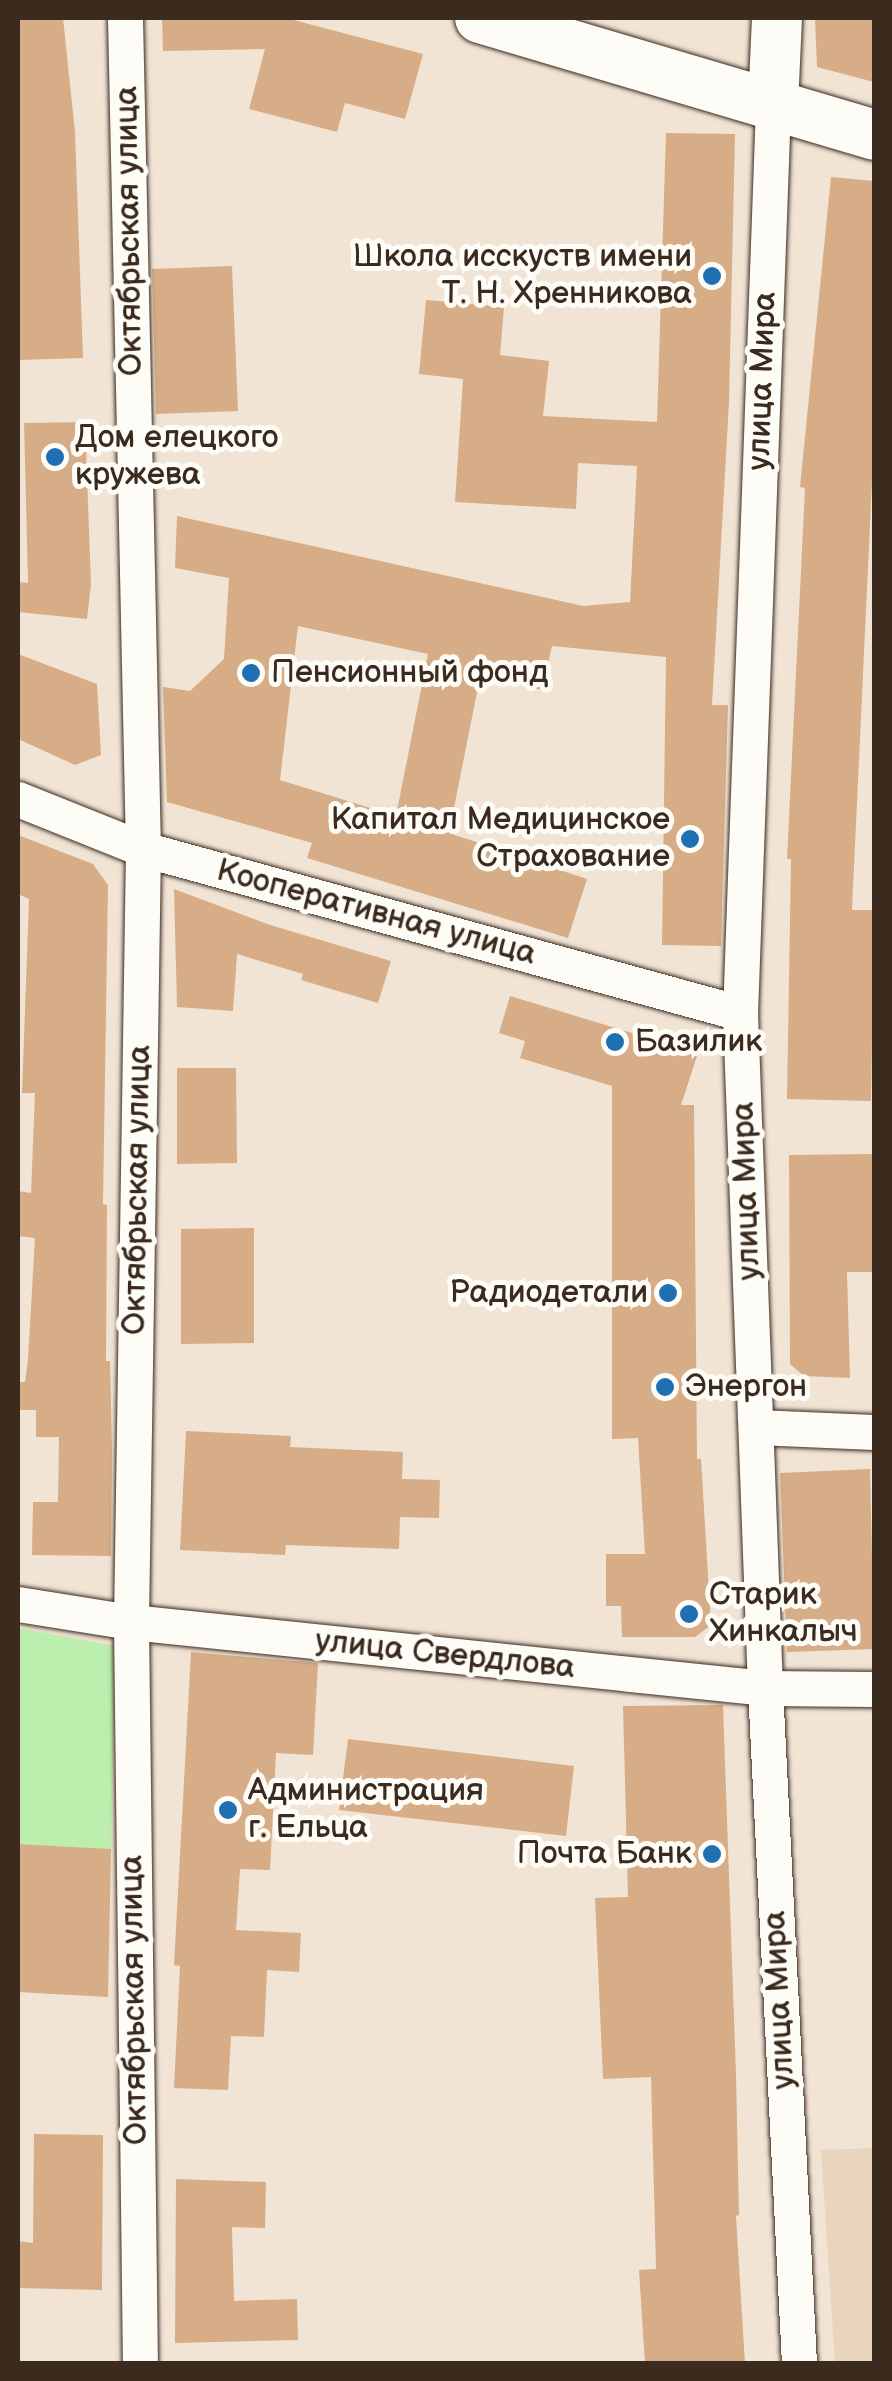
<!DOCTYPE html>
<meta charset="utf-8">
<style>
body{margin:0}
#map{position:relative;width:892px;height:2381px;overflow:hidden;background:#f1e4d5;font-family:"Balsamiq Sans",sans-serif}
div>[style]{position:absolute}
.built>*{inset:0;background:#e9d4be}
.green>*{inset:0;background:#bceead}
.building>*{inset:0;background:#d6ad87}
.roads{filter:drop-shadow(0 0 2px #3b2a1e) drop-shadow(0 0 2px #3b2a1e)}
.street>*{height:35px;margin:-17.5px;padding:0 17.5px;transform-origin:17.5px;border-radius:17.5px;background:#fdfcf7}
.secondary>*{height:50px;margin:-25px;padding:0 25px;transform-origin:25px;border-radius:25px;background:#fdfcf7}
.dots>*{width:28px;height:28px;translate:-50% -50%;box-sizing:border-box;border:5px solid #fdfcf7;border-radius:50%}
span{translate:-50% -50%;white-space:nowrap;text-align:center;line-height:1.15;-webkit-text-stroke:10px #fdfcf7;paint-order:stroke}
.street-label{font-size:32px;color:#3b2a1e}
.poi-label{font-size:32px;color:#3b2a1e}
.right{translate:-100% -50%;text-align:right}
.left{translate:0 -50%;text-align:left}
.frame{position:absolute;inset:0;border:20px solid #3b2a1e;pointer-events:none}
</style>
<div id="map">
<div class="built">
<div style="clip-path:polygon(874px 2148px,874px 2363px,835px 2363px,821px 2150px)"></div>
</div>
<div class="green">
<div style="clip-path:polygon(18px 1628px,115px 1646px,111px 1849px,18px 1844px)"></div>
</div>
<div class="building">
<div style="clip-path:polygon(18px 18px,63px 18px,75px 132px,83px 358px,19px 360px)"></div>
<div style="clip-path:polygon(162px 18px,286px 18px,423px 54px,405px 119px,345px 103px,337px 132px,249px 109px,265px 49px,163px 51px)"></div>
<div style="clip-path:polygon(815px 18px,874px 18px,874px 82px,817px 67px)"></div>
<div style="clip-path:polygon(evenodd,666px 133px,735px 134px,729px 402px,712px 705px,728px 705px,721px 946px,662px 945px,666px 657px,552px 646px,542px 690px,480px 677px,449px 833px,587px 879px,568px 938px,307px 858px,312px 843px,167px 802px,163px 687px,190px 691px,224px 659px,229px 578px,175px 568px,177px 516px,583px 606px,630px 602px,637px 466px,578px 463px,576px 509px,455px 502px,463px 379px,419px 374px,426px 300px,504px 307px,500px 355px,549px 361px,543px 416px,657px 422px,666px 133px,298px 626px,428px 654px,396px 816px,280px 780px,298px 626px)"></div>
<div style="clip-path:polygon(831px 177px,874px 181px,874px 439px,852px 910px,874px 910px,871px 1101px,787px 1099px,791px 859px,787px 859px,805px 488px,800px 487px)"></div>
<div style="clip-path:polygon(232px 266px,238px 411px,156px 414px,152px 269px)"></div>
<div style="clip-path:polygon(85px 422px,91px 584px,87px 619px,18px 612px,18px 582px,28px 583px,24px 423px)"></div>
<div style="clip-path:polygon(18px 654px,97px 684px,101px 755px,75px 765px,18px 739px)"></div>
<div style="clip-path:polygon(18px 835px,93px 864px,108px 885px,103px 1204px,107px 1205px,106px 1361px,110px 1361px,112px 1450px,111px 1556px,32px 1555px,33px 1502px,58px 1502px,59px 1437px,36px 1437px,36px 1410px,18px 1410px,18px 1382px,25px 1382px,28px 1359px,35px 1238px,18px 1236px,18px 1191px,31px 1193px,35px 1093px,22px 1093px,29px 899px,18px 894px)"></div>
<div style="clip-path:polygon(174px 889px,270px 925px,391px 961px,378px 1003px,301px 980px,303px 974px,237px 954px,233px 1011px,177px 1007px)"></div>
<div style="clip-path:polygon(510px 996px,698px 1053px,681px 1105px,694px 1105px,697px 1459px,701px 1459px,711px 1625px,695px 1637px,622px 1637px,621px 1606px,606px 1606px,606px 1554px,645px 1554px,638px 1438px,612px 1439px,612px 1086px,520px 1058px,525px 1041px,499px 1033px)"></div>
<div style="clip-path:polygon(177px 1068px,236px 1068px,237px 1163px,177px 1164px)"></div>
<div style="clip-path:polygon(874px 1154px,874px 1272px,847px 1272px,850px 1378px,804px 1376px,790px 1364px,789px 1155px)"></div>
<div style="clip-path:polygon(254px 1228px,254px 1343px,181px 1344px,181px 1229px)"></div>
<div style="clip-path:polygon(186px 1431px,291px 1436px,290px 1447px,403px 1452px,402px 1479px,440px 1480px,439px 1518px,400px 1517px,399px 1549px,286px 1545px,285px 1555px,180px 1550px)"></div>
<div style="clip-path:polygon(870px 1469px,874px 1649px,787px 1652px,780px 1473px)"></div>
<div style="clip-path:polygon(191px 1652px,318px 1663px,313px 1755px,276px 1753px,270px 1870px,240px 1869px,236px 1930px,301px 1933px,299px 1972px,267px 1970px,264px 2037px,231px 2036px,228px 2090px,174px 2088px,180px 1966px,174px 1965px)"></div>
<div style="clip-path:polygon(723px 1705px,736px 2075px,739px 2215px,736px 2216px,745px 2364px,645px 2364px,639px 2270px,656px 2269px,651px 2077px,603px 2079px,595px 1898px,628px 1897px,623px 1706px)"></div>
<div style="clip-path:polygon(348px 1739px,574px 1766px,566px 1836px,339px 1810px)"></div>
<div style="clip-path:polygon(18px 1844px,111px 1849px,108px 1997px,18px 1992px)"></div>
<div style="clip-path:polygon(34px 2134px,103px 2135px,102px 2290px,18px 2288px,18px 2241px,33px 2243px)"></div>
<div style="clip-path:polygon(176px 2179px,266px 2182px,265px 2228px,232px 2227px,234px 2301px,297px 2299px,298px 2340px,175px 2343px)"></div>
</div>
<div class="roads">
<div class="street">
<div style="left:125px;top:18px;width:831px;rotate:88.76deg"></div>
<div style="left:143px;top:849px;width:773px;rotate:90.89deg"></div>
<div style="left:131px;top:1622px;width:742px;rotate:89.31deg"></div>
<div style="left:773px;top:106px;width:908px;rotate:92.08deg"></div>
<div style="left:740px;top:1013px;width:675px;rotate:87.88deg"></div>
<div style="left:765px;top:1688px;width:677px;rotate:87.12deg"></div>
<div style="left:18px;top:799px;width:135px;rotate:21.8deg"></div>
<div style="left:143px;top:849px;width:619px;rotate:15.36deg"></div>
<div style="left:756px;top:1427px;width:118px;rotate:2.4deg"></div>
<div style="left:18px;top:1604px;width:114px;rotate:9.1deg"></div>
<div style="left:131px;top:1622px;width:637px;rotate:5.94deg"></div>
<div style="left:765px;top:1688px;width:109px;rotate:0.5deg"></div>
</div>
<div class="secondary">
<div style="left:480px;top:18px;width:411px;rotate:16.5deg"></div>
<div style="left:773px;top:106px;width:88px;rotate:-87.4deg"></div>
</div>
</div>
<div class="dots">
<div style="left:712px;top:276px;background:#1f6fb2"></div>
<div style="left:55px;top:457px;background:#1f6fb2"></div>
<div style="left:251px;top:673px;background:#1f6fb2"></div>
<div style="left:690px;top:839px;background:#1f6fb2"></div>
<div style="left:615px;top:1042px;background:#1f6fb2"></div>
<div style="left:668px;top:1293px;background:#1f6fb2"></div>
<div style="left:665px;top:1387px;background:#1f6fb2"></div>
<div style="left:689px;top:1614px;background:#1f6fb2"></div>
<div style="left:228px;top:1810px;background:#1f6fb2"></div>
<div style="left:712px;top:1854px;background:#1f6fb2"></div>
</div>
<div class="street-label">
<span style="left:130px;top:231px;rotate:-91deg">Октябрьская улица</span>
<span style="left:763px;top:381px;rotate:-88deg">улица Мира</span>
<span style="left:376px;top:913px;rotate:15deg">Кооперативная улица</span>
<span style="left:138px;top:1190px;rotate:-89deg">Октябрьская улица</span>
<span style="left:747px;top:1191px;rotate:-92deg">улица Мира</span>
<span style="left:445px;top:1655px;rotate:6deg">улица Свердлова</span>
<span style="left:135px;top:2000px;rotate:-91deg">Октябрьская улица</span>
<span style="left:780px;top:2000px;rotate:-93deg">улица Мира</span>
</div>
<div class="poi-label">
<span class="right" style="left:692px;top:276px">Школа исскуств имени<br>Т. Н. Хренникова</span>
<span class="left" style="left:75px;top:457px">Дом елецкого<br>кружева</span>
<span class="left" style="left:271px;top:673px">Пенсионный фонд</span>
<span class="right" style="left:670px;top:839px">Капитал Медицинское<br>Страхование</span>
<span class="left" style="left:635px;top:1042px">Базилик</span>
<span class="right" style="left:648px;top:1293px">Радиодетали</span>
<span class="left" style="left:685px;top:1387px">Энергон</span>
<span class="left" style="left:709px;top:1614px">Старик<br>Хинкалыч</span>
<span class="left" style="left:248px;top:1810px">Администрация<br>г. Ельца</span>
<span class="right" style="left:692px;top:1854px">Почта Банк</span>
</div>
<div class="frame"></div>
</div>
